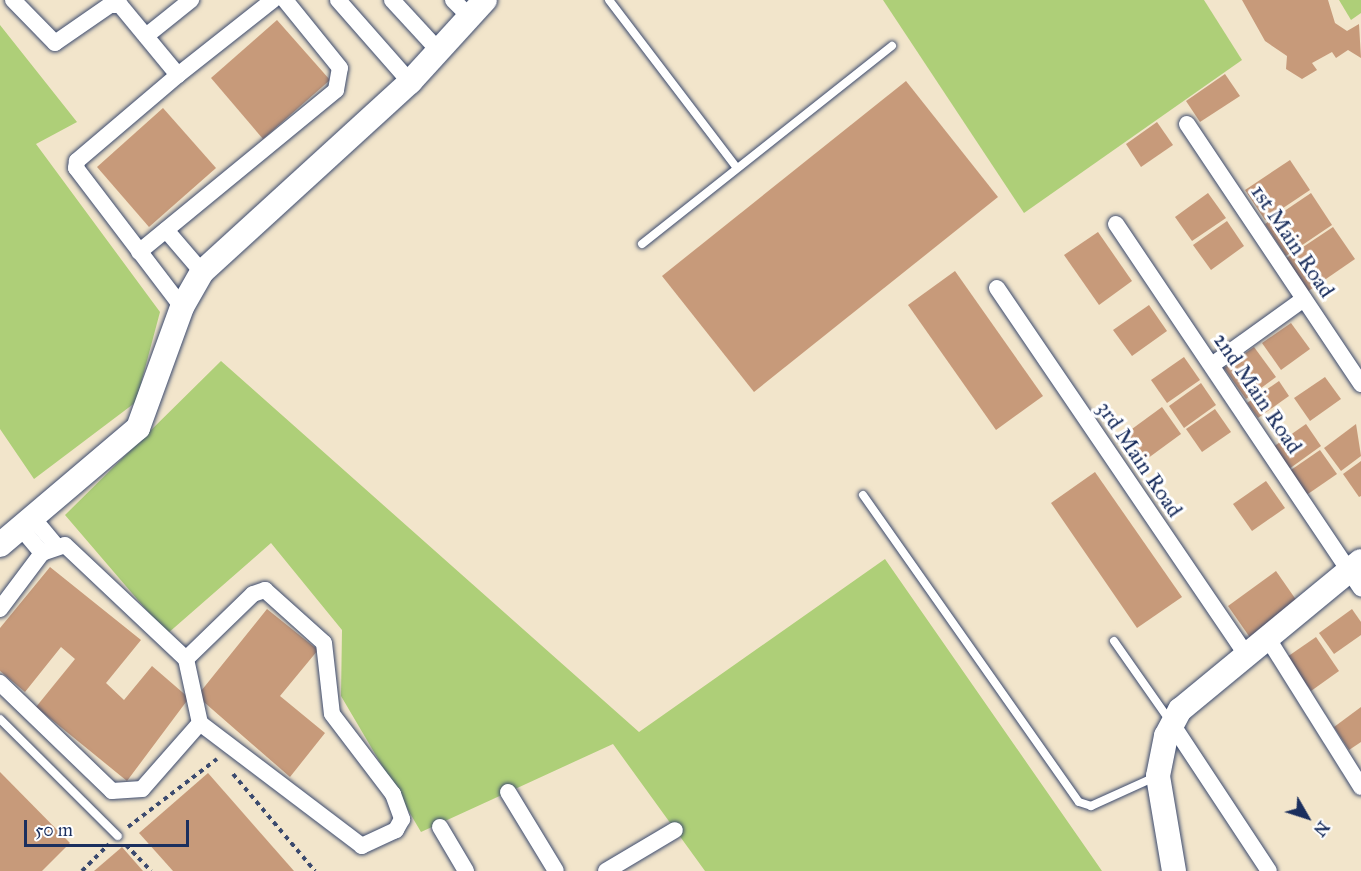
<!DOCTYPE html>
<style>
body{margin:0}
#map{position:relative;width:1361px;height:871px;overflow:hidden;background:#f2e5cb;font-family:"IM FELL Great Primer",serif}
div>[style]{position:absolute}
.green>*{inset:0;background:#aecf78}
.building>*{inset:0;background:#c79a7a}
.path>*{height:4px;margin-top:-2px;transform-origin:0;background:repeating-linear-gradient(90deg,#3b4a6e 0 4.5px,transparent 0 9px)}
.roads{filter:drop-shadow(0 0 2px #3b4a6e) drop-shadow(0 0 2px #3b4a6e)}
.lane>*{height:8px;margin:-4px;padding:0 4px;transform-origin:4px;border-radius:4px;background:#fff}
.street>*{height:16px;margin:-8px;padding:0 8px;transform-origin:8px;border-radius:8px;background:#fff}
.secondary>*{height:24px;margin:-12px;padding:0 12px;transform-origin:12px;border-radius:12px;background:#fff}
span{translate:-50% -50%;white-space:nowrap;text-align:center;line-height:1.15;-webkit-text-stroke:6px #fff;paint-order:stroke}
.street-label{font-size:22px;color:#1b2f5e}
.north{position:absolute;left:1277px;top:787px;width:60px;height:60px;-webkit-text-stroke:4px #fff;paint-order:stroke;rotate:129deg;font-size:16px;font-weight:700;line-height:24px;text-align:center;color:#1b2f5e}
.north::after{content:'';display:block;margin:auto;width:21px;height:27px;background:#1b2f5e;clip-path:polygon(50% 0,100% 100%,50% 72%,0 100%)}
.scale{position:absolute;left:24px;top:820px;width:165px;height:27px;box-sizing:border-box;border:3px solid #1b2f5e;border-top:0;padding-left:8px;font-size:18px;line-height:21px;white-space:nowrap;color:#1b2f5e;-webkit-text-stroke:4px #fff;paint-order:stroke}
</style>
<div id="map">
<div class="green">
<div style="clip-path:polygon(883px 0,1204px 0,1242px 60px,1024px 213px)"></div>
<div style="clip-path:polygon(1339px 0,1361px 0,1361px 13px,1351px 20px)"></div>
<div style="clip-path:polygon(0 25px,77px 122px,36px 144px,160px 312px,136px 402px,34px 479px,0 429px)"></div>
<div style="clip-path:polygon(221px 361px,639px 732px,885px 559px,1102px 871px,705px 871px,613px 744px,421px 832px,341px 696px,342px 630px,271px 543px,167px 634px,65px 515px)"></div>
</div>
<div class="building">
<div style="clip-path:polygon(1242px 0,1328px 0,1335px 23px,1347px 31px,1359px 24px,1361px 58px,1348px 50px,1336px 58px,1332px 52px,1312px 63px,1317px 70px,1302px 79px,1286px 69px,1287px 56px,1265px 41px)"></div>
<div style="clip-path:polygon(277px 20px,330px 80px,263px 139px,211px 78px)"></div>
<div style="clip-path:polygon(1225px 74px,1240px 96px,1200px 122px,1186px 101px)"></div>
<div style="clip-path:polygon(906px 81px,998px 197px,754px 392px,662px 276px)"></div>
<div style="clip-path:polygon(163px 108px,216px 168px,149px 227px,97px 167px)"></div>
<div style="clip-path:polygon(1157px 122px,1173px 145px,1141px 167px,1126px 144px)"></div>
<div style="clip-path:polygon(1290px 160px,1310px 190px,1265px 220px,1245px 190px)"></div>
<div style="clip-path:polygon(1208px 193px,1226px 218px,1192px 241px,1175px 217px)"></div>
<div style="clip-path:polygon(1311px 193px,1332px 225px,1286px 256px,1265px 224px)"></div>
<div style="clip-path:polygon(1227px 221px,1244px 246px,1211px 270px,1193px 245px)"></div>
<div style="clip-path:polygon(1333px 227px,1355px 259px,1307px 292px,1285px 259px)"></div>
<div style="clip-path:polygon(1098px 232px,1132px 281px,1099px 305px,1064px 255px)"></div>
<div style="clip-path:polygon(955px 271px,1043px 396px,996px 430px,908px 305px)"></div>
<div style="clip-path:polygon(1149px 305px,1167px 331px,1132px 356px,1113px 330px)"></div>
<div style="clip-path:polygon(1291px 323px,1310px 349px,1281px 370px,1262px 343px)"></div>
<div style="clip-path:polygon(1254px 347px,1276px 377px,1246px 399px,1224px 368px)"></div>
<div style="clip-path:polygon(1184px 357px,1200px 380px,1167px 403px,1151px 380px)"></div>
<div style="clip-path:polygon(1325px 377px,1341px 399px,1310px 421px,1294px 398px)"></div>
<div style="clip-path:polygon(1279px 381px,1289px 396px,1258px 418px,1247px 403px)"></div>
<div style="clip-path:polygon(1201px 383px,1216px 405px,1184px 428px,1169px 406px)"></div>
<div style="clip-path:polygon(1162px 407px,1181px 434px,1140px 464px,1121px 437px)"></div>
<div style="clip-path:polygon(1215px 409px,1231px 432px,1202px 452px,1186px 429px)"></div>
<div style="clip-path:polygon(1306px 424px,1321px 446px,1289px 469px,1273px 447px)"></div>
<div style="clip-path:polygon(1356px 424px,1361px 456px,1341px 471px,1324px 448px)"></div>
<div style="clip-path:polygon(1320px 450px,1337px 474px,1305px 496px,1288px 472px)"></div>
<div style="clip-path:polygon(1361px 461px,1361px 496px,1359px 497px,1343px 474px)"></div>
<div style="clip-path:polygon(1095px 472px,1182px 597px,1137px 628px,1051px 503px)"></div>
<div style="clip-path:polygon(1266px 481px,1285px 508px,1252px 531px,1233px 504px)"></div>
<div style="clip-path:polygon(50px 567px,141px 640px,106px 683px,124px 700px,152px 666px,189px 698px,127px 781px,36px 707px,75px 659px,61px 647px,25px 692px,0 671px,0 628px)"></div>
<div style="clip-path:polygon(1276px 571px,1299px 604px,1251px 639px,1228px 606px)"></div>
<div style="clip-path:polygon(267px 609px,318px 650px,280px 696px,325px 733px,290px 777px,197px 696px)"></div>
<div style="clip-path:polygon(1352px 609px,1361px 622px,1361px 635px,1334px 654px,1319px 633px)"></div>
<div style="clip-path:polygon(1316px 637px,1339px 671px,1311px 691px,1287px 657px)"></div>
<div style="clip-path:polygon(1361px 707px,1361px 742px,1349px 750px,1334px 727px)"></div>
<div style="clip-path:polygon(0 772px,70px 843px,42px 871px,0 871px)"></div>
<div style="clip-path:polygon(208px 773px,294px 871px,173px 871px,139px 833px)"></div>
<div style="clip-path:polygon(122px 847px,143px 871px,94px 871px)"></div>
</div>
<div class="path">
<div style="left:233px;top:774px;width:127px;rotate:49.8deg"></div>
<div style="left:128px;top:827px;width:112px;rotate:-37.4deg"></div>
<div style="left:126px;top:845px;width:36px;rotate:46deg"></div>
<div style="left:82px;top:871px;width:38px;rotate:-45deg"></div>
</div>
<div class="roads">
<div class="lane">
<div style="left:609px;top:0;width:210px;rotate:52.7deg"></div>
<div style="left:642px;top:244px;width:319px;rotate:-38.4deg"></div>
<div style="left:863px;top:495px;width:375px;rotate:54.9deg"></div>
<div style="left:1079px;top:802px;width:13px;rotate:18deg"></div>
<div style="left:1091px;top:806px;width:70px;rotate:-24.4deg"></div>
<div style="left:1114px;top:641px;width:98px;rotate:55deg"></div>
<div style="left:0;top:719px;width:166px;rotate:44.8deg"></div>
</div>
<div class="street">
<div style="left:13px;top:0;width:60px;rotate:45.7deg"></div>
<div style="left:55px;top:43px;width:67px;rotate:-34.6deg"></div>
<div style="left:110px;top:5px;width:10px"></div>
<div style="left:120px;top:5px;width:91px;rotate:50.4deg"></div>
<div style="left:178px;top:75px;width:133px;rotate:139.6deg"></div>
<div style="left:77px;top:161px;width:7px;rotate:98deg"></div>
<div style="left:76px;top:168px;width:175px;rotate:52.7deg"></div>
<div style="left:338px;top:0;width:109px;rotate:48.7deg"></div>
<div style="left:392px;top:0;width:69px;rotate:47.3deg"></div>
<div style="left:453px;top:0;width:24px;rotate:45deg"></div>
<div style="left:146px;top:36px;width:58px;rotate:-38.7deg"></div>
<div style="left:178px;top:75px;width:121px;rotate:-38.3deg"></div>
<div style="left:1187px;top:124px;width:313px;rotate:56.2deg"></div>
<div style="left:1116px;top:224px;width:439px;rotate:56.1deg"></div>
<div style="left:166px;top:230px;width:55px;rotate:49.4deg"></div>
<div style="left:139px;top:252px;width:255px;rotate:-39.4deg"></div>
<div style="left:336px;top:90px;width:22px;rotate:-80deg"></div>
<div style="left:340px;top:68px;width:87px;rotate:-129deg"></div>
<div style="left:997px;top:288px;width:443px;rotate:55.8deg"></div>
<div style="left:1212px;top:365px;width:113px;rotate:-35.7deg"></div>
<div style="left:33px;top:518px;width:35px;rotate:50deg"></div>
<div style="left:21px;top:528px;width:33px;rotate:50deg"></div>
<div style="left:0;top:609px;width:70px;rotate:-53.1deg"></div>
<div style="left:42px;top:553px;width:24px;rotate:-19deg"></div>
<div style="left:65px;top:545px;width:166px;rotate:43.3deg"></div>
<div style="left:186px;top:659px;width:93px;rotate:-44.1deg"></div>
<div style="left:253px;top:594px;width:13px;rotate:-18deg"></div>
<div style="left:265px;top:590px;width:79px;rotate:41.9deg"></div>
<div style="left:324px;top:643px;width:71px;rotate:83.6deg"></div>
<div style="left:332px;top:714px;width:101px;rotate:52.7deg"></div>
<div style="left:393px;top:794px;width:27px;rotate:70deg"></div>
<div style="left:402px;top:819px;width:13px;rotate:119deg"></div>
<div style="left:396px;top:830px;width:38px;rotate:155deg"></div>
<div style="left:362px;top:846px;width:203px;rotate:-142.8deg"></div>
<div style="left:200px;top:723px;width:88px;rotate:131.3deg"></div>
<div style="left:142px;top:789px;width:30px;rotate:176deg"></div>
<div style="left:112px;top:791px;width:156px;rotate:-136deg"></div>
<div style="left:1267px;top:637px;width:177px;rotate:57.9deg"></div>
<div style="left:186px;top:659px;width:66px;rotate:77.7deg"></div>
<div style="left:1172px;top:724px;width:176px;rotate:56.6deg"></div>
<div style="left:508px;top:792px;width:92px;rotate:58.7deg"></div>
<div style="left:440px;top:827px;width:51px;rotate:59.4deg"></div>
<div style="left:606px;top:871px;width:80px;rotate:-30.7deg"></div>
</div>
<div class="secondary">
<div style="left:0;top:545px;width:181px;rotate:-40.3deg"></div>
<div style="left:138px;top:428px;width:129px;rotate:-70deg"></div>
<div style="left:182px;top:307px;width:40px;rotate:-60.3deg"></div>
<div style="left:202px;top:272px;width:282px;rotate:-42.4deg"></div>
<div style="left:410px;top:82px;width:111px;rotate:-47.6deg"></div>
<div style="left:1174px;top:871px;width:96px;rotate:-99.6deg"></div>
<div style="left:1158px;top:776px;width:41px;rotate:-78.7deg"></div>
<div style="left:1166px;top:736px;width:30px;rotate:-62deg"></div>
<div style="left:1180px;top:710px;width:234px;rotate:-39.5deg"></div>
</div>
</div>
<div class="street-label">
<span style="left:1293px;top:241px;rotate:56deg">1st Main Road</span>
<span style="left:1258px;top:393px;rotate:56deg">2nd Main Road</span>
<span style="left:1140px;top:459px;rotate:56deg">3rd Main Road</span>
</div>
<div class="north">N</div>
<div class="scale">50 m</div>
</div>
